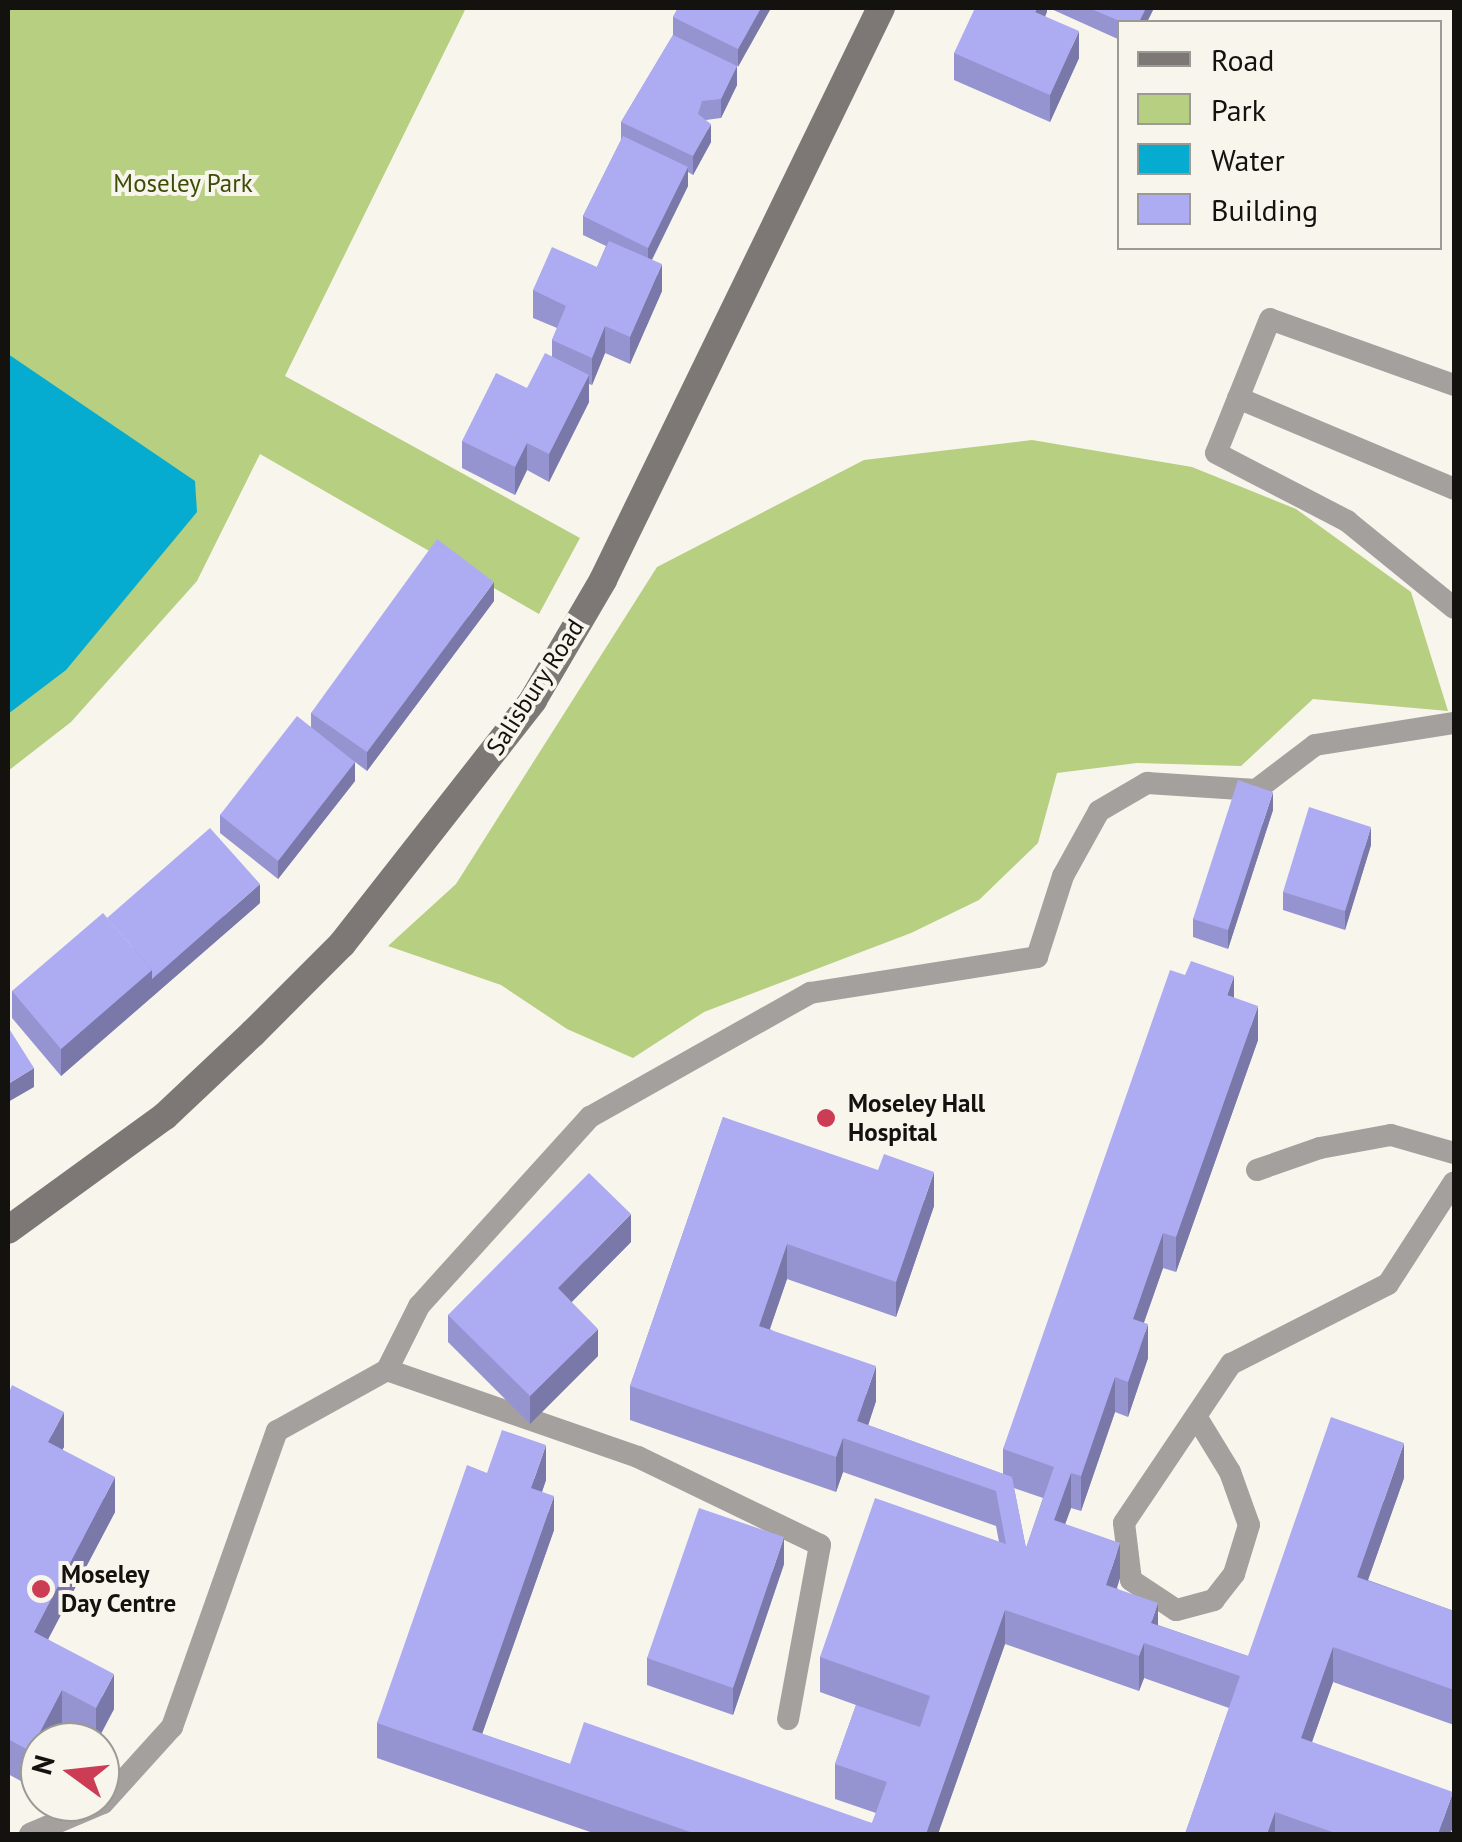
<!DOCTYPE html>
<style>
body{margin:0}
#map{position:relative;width:1462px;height:1842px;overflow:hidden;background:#f8f5ec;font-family:"PT Sans",sans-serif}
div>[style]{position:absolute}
.green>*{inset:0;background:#b6cf81}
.water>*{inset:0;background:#05acd0}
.service>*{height:22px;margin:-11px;padding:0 11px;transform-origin:11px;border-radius:11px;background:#a4a09e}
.secondary>*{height:28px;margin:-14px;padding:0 14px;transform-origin:14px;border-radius:14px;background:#7d7875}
.wall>*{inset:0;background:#9594d0}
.shaded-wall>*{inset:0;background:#7978a9}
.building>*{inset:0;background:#adacf2}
.dots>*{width:28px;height:28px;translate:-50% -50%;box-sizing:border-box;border:5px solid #f8f5ec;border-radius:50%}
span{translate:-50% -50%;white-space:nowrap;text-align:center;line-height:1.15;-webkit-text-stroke:8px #f8f5ec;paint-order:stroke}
.park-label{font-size:25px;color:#3c4d06}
.street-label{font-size:25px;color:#13120f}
.poi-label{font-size:25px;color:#13120f;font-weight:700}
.left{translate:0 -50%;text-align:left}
.frame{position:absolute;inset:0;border:10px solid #13120f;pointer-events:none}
.legend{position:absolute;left:1117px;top:20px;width:325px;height:230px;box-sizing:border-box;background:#f8f5ec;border:2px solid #9c9a94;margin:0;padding:12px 18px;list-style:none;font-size:30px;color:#13120f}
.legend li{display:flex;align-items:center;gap:20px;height:50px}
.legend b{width:50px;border:2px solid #9c9a94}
.north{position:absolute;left:20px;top:1722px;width:100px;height:100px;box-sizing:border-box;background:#f8f5ec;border:2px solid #9c9a94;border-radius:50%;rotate:285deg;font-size:28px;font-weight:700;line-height:40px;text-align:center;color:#13120f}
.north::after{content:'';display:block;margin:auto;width:35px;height:45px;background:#cc3c55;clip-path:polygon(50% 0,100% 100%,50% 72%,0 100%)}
</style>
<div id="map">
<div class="green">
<div style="clip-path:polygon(8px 8px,466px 8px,285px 376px,580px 538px,539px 614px,260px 454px,197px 581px,71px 722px,8px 771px)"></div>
<div style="clip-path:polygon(1032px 440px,1192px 467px,1296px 509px,1411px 592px,1448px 711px,1313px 699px,1241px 766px,1137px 763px,1057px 773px,1038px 843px,979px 900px,911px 933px,704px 1012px,633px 1058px,567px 1029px,501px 985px,388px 946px,456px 884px,657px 567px,864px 460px)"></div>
</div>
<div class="water">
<div style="clip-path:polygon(8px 354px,195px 481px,197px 512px,66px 670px,8px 714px)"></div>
</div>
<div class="service">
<div style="left:1454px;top:385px;width:195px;rotate:-160.3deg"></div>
<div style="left:1270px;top:319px;width:144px;rotate:111.9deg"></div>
<div style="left:1216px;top:453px;width:148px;rotate:27.4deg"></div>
<div style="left:1347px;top:521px;width:138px;rotate:39.1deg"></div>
<div style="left:1238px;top:398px;width:234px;rotate:22.8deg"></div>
<div style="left:1257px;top:1170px;width:67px;rotate:-19.2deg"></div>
<div style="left:1320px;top:1148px;width:72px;rotate:-10.4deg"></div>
<div style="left:1391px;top:1135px;width:66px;rotate:15.9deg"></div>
<div style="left:387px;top:1370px;width:266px;rotate:19.1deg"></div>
<div style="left:638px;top:1457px;width:202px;rotate:25.8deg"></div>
<div style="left:820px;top:1545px;width:177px;rotate:100.4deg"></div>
<div style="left:1197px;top:1418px;width:63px;rotate:58.6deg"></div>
<div style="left:1230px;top:1472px;width:56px;rotate:70.3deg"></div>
<div style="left:1249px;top:1525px;width:51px;rotate:107deg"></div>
<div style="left:1234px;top:1574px;width:33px;rotate:128deg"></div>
<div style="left:1214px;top:1600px;width:39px;rotate:165deg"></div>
<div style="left:1176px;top:1610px;width:54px;rotate:-146.3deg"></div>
<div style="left:1131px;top:1580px;width:57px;rotate:-97deg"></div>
<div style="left:1124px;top:1523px;width:192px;rotate:-56.1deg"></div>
<div style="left:1231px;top:1364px;width:176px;rotate:-27deg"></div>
<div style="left:1388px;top:1284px;width:121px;rotate:-57.1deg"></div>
<div style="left:30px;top:1834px;width:79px;rotate:-23deg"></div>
<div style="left:103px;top:1803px;width:103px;rotate:-47.8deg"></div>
<div style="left:172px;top:1727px;width:314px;rotate:-70.5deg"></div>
<div style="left:277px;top:1431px;width:126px;rotate:-29deg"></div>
<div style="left:387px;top:1370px;width:72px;rotate:-63.4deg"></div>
<div style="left:419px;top:1306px;width:255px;rotate:-47.9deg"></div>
<div style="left:590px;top:1117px;width:253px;rotate:-29.4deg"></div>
<div style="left:810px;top:993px;width:230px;rotate:-9deg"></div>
<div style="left:1037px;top:957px;width:85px;rotate:-72.2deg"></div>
<div style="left:1063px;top:876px;width:74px;rotate:-61deg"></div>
<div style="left:1099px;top:811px;width:56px;rotate:-30.3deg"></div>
<div style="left:1147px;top:783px;width:109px;rotate:3.7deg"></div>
<div style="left:1256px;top:790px;width:74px;rotate:-37.3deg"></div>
<div style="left:1315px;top:745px;width:141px;rotate:-9deg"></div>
</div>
<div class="secondary">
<div style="left:8px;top:1230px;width:194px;rotate:-36deg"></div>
<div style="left:165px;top:1116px;width:121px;rotate:-43.3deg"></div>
<div style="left:253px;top:1033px;width:126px;rotate:-45deg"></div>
<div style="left:342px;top:944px;width:310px;rotate:-51.9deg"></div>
<div style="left:533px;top:700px;width:139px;rotate:-59.7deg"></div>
<div style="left:603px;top:580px;width:636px;rotate:-64.08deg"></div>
</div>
<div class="wall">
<div style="clip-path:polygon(678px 8px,771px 8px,737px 67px,737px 85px,721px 118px,706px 120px,711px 142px,693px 175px,688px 172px,688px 186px,652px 260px,662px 291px,630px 364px,605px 353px,592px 385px,589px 384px,589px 402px,549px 482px,527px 470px,515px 495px,462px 468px,462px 441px,527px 388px,552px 356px,552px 340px,557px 328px,533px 318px,533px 290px,597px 267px,606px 246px,583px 235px,583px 216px,621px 140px,621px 122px,673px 35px,673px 17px)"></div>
<div style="clip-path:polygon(1047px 8px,1045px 16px,1079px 58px,1050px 122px,954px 80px,954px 53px)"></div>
<div style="clip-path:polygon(1049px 8px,1154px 8px,1147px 22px,1120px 22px,1120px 40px)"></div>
<div style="clip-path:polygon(494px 601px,367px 771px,355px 762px,355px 781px,278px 879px,220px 833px,220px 815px,311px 727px,311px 713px)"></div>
<div style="clip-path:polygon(1273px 810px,1228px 949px,1193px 937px,1193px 919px)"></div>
<div style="clip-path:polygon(1371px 845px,1345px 930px,1283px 910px,1283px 892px)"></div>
<div style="clip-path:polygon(260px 903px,61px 1076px,12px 1018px,12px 991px)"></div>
<div style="clip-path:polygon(evenodd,1234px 998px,1258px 1040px,1176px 1272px,1163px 1268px,1144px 1322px,1148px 1358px,1128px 1417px,1115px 1412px,1081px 1511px,1071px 1508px,1065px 1524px,1120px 1578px,1117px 1588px,1158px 1625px,1248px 1656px,1404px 1478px,1368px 1580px,1454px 1611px,1454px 1725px,1333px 1682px,1312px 1742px,1453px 1827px,1450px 1834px,1185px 1834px,1229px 1708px,1144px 1678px,1139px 1691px,1005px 1644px,938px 1834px,596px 1834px,377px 1758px,377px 1723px,487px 1473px,546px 1480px,542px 1492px,554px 1530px,482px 1734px,570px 1764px,872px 1823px,876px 1813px,835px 1799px,835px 1764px,856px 1705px,820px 1692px,820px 1657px,999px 1542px,996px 1526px,843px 1472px,836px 1492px,630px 1420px,630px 1386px,723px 1117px,934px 1206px,896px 1317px,787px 1279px,770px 1329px,876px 1401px,868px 1425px,1003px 1474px,1003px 1449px,1234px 998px,1014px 1488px,1043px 1498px,1026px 1548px,1014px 1488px)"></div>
<div style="clip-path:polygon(631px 1242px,571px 1302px,598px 1356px,530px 1424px,448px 1342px,448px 1315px)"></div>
<div style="clip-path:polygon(8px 1395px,64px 1447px,62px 1449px,115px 1512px,48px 1639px,114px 1709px,97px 1742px,62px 1725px,30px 1786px,8px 1774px)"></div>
<div style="clip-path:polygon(784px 1564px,733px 1715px,647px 1685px,647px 1658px)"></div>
</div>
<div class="shaded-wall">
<div style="clip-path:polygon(761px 8px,771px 8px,738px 67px,738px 49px)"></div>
<div style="clip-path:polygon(1037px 8px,1047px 8px,1047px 12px,1035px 39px,1035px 12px)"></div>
<div style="clip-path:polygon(1146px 8px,1154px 8px,1147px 22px,1139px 22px)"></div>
<div style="clip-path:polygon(1079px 31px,1079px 58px,1050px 122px,1050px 95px)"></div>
<div style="clip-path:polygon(737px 66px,737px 85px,721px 118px,721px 99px)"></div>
<div style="clip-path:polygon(711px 124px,711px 142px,693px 175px,693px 156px)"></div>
<div style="clip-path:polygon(688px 167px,688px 186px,648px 267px,648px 248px)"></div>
<div style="clip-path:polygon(662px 264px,662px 291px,630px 364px,630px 337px)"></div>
<div style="clip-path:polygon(605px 326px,605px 353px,592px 385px,592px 358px)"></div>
<div style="clip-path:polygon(589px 375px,589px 402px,549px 482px,549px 454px)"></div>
<div style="clip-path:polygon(527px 443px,527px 470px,515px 495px,515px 467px)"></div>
<div style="clip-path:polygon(494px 582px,494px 601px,367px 771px,367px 752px)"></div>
<div style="clip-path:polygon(355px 762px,355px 781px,278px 879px,278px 861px)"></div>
<div style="clip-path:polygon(1273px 792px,1273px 810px,1228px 949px,1228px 930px)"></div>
<div style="clip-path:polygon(1371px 827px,1371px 845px,1345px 930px,1345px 911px)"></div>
<div style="clip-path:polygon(260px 884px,260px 903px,152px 997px,152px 979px)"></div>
<div style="clip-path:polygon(152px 970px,152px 997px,61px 1076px,61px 1049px)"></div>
<div style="clip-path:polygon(1234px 976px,1234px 1011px,1227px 995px)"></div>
<div style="clip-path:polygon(1258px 1006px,1258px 1040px,1176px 1272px,1176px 1237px)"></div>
<div style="clip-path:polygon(34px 1068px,34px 1087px,8px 1102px,8px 1084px)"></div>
<div style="clip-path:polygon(934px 1172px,934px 1206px,896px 1317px,896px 1282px)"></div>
<div style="clip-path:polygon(631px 1214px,631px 1242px,558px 1316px,558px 1288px)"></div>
<div style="clip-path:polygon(1163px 1233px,1163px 1268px,1133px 1354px,1133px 1319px)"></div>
<div style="clip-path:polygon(787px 1244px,787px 1279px,759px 1360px,759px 1326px)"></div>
<div style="clip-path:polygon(1148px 1324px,1148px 1358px,1128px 1417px,1128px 1382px)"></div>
<div style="clip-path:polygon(598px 1329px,598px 1356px,530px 1424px,530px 1396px)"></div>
<div style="clip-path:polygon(876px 1366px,876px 1401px,862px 1444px,857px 1421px)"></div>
<div style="clip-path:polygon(1115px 1377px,1115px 1412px,1081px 1511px,1081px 1476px)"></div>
<div style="clip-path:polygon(64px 1412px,64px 1447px,48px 1477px,48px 1442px)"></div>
<div style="clip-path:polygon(843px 1438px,843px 1472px,836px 1492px,836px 1457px)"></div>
<div style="clip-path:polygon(1404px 1443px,1404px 1478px,1357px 1611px,1357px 1577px)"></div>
<div style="clip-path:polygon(546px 1445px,546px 1480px,531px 1523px,531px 1488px)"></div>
<div style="clip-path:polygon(1071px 1473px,1071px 1508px,1054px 1555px,1054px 1520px)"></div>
<div style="clip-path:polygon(115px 1477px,115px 1512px,34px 1666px,34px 1632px)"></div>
<div style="clip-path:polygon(554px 1496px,554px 1530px,474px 1757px,472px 1730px)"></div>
<div style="clip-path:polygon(784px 1537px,784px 1564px,733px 1715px,733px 1688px)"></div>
<div style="clip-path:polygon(1120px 1543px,1120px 1578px,1106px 1619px,1106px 1585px)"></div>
<div style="clip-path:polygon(1158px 1603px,1158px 1638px,1151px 1623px)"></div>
<div style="clip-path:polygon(1005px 1610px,1005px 1644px,938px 1834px,926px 1834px)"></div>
<div style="clip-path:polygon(1144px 1643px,1144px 1678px,1139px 1691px,1139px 1656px)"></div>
<div style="clip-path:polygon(1333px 1647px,1333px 1682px,1301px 1773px,1301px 1738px)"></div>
<div style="clip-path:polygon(114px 1674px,114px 1709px,96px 1742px,96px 1708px)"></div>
<div style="clip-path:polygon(62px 1690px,62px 1725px,54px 1742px,40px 1742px,40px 1768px,30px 1786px,30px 1751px)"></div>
<div style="clip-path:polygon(1453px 1792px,1453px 1827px,1450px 1834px,1438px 1834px)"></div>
<div style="clip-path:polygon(1275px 1812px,1275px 1834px,1267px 1834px)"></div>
</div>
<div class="building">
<div style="clip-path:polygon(678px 8px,761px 8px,738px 49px,673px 17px)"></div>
<div style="clip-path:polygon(975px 8px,1037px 8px,1035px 12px,1079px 31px,1050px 95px,954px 53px)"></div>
<div style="clip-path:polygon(1089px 8px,1146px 8px,1139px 22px,1122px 22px)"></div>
<div style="clip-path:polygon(673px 35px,737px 66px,721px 99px,702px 101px,698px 114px,711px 124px,693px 156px,621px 122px)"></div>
<div style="clip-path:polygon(623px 136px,688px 167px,648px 248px,583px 216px)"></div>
<div style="clip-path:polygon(609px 241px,662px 264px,630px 337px,605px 326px,592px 358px,552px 340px,566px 306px,533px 290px,552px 247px,597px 267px)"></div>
<div style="clip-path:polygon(545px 353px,589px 375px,549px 454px,527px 443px,515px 467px,462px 441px,496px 373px,527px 388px)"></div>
<div style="clip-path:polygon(437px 539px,494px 582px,367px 752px,311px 713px)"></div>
<div style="clip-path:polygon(297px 716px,355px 762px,278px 861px,220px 815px)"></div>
<div style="clip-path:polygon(1238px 780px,1273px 792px,1228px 930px,1193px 919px)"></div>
<div style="clip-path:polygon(1309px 807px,1371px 827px,1345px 911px,1283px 892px)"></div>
<div style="clip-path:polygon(210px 828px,260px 884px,152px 979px,152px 970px,107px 918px)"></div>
<div style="clip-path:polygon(103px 913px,152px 970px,61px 1049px,12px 991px)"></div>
<div style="clip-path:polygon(1191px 961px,1234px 976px,1227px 995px,1258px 1006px,1176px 1237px,1163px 1233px,1133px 1319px,1148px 1324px,1128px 1382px,1115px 1377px,1081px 1476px,1071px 1473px,1054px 1520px,1120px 1543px,1106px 1585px,1158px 1603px,1151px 1623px,1248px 1656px,1331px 1417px,1404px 1443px,1357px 1577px,1454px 1611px,1454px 1690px,1333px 1647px,1301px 1738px,1453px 1792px,1438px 1834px,1338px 1834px,1275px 1812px,1267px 1834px,1185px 1834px,1240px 1676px,1144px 1643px,1139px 1656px,1005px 1610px,926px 1834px,696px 1834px,377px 1723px,467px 1465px,487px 1473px,502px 1430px,546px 1445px,531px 1488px,554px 1496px,472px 1730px,570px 1764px,584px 1722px,872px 1823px,887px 1782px,835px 1764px,856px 1705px,920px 1727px,930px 1696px,820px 1657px,875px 1498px,1006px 1544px,996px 1491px,843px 1438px,836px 1457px,630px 1386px,723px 1117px,878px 1170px,884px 1154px,934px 1172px,896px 1282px,787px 1244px,759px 1326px,876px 1366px,857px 1421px,1012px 1477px,1026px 1548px,1054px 1467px,1003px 1449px,1170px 970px,1185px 975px)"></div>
<div style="clip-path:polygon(8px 1027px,34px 1068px,8px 1084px)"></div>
<div style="clip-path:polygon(589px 1173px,631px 1214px,558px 1288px,598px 1329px,530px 1396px,448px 1315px)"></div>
<div style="clip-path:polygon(12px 1385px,64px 1412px,48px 1442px,115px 1477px,34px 1632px,114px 1674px,96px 1708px,62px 1690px,30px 1751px,8px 1739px,8px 1395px)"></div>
<div style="clip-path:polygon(699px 1508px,784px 1537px,733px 1688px,647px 1658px)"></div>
</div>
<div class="dots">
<div style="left:826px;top:1118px;background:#cc3c55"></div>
<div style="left:41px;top:1589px;background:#cc3c55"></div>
</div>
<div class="park-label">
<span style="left:183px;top:183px">Moseley Park</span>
</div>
<div class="street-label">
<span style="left:535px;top:687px;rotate:-57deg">Salisbury Road</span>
</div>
<div class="poi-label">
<span class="left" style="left:848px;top:1118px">Moseley Hall<br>Hospital</span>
<span class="left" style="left:61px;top:1589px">Moseley<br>Day Centre</span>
</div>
<div class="frame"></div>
<ul class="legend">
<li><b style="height:12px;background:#7d7875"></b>Road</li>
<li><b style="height:28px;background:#b6cf81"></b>Park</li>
<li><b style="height:28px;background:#05acd0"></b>Water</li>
<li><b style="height:28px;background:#adacf2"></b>Building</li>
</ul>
<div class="north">N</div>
</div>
